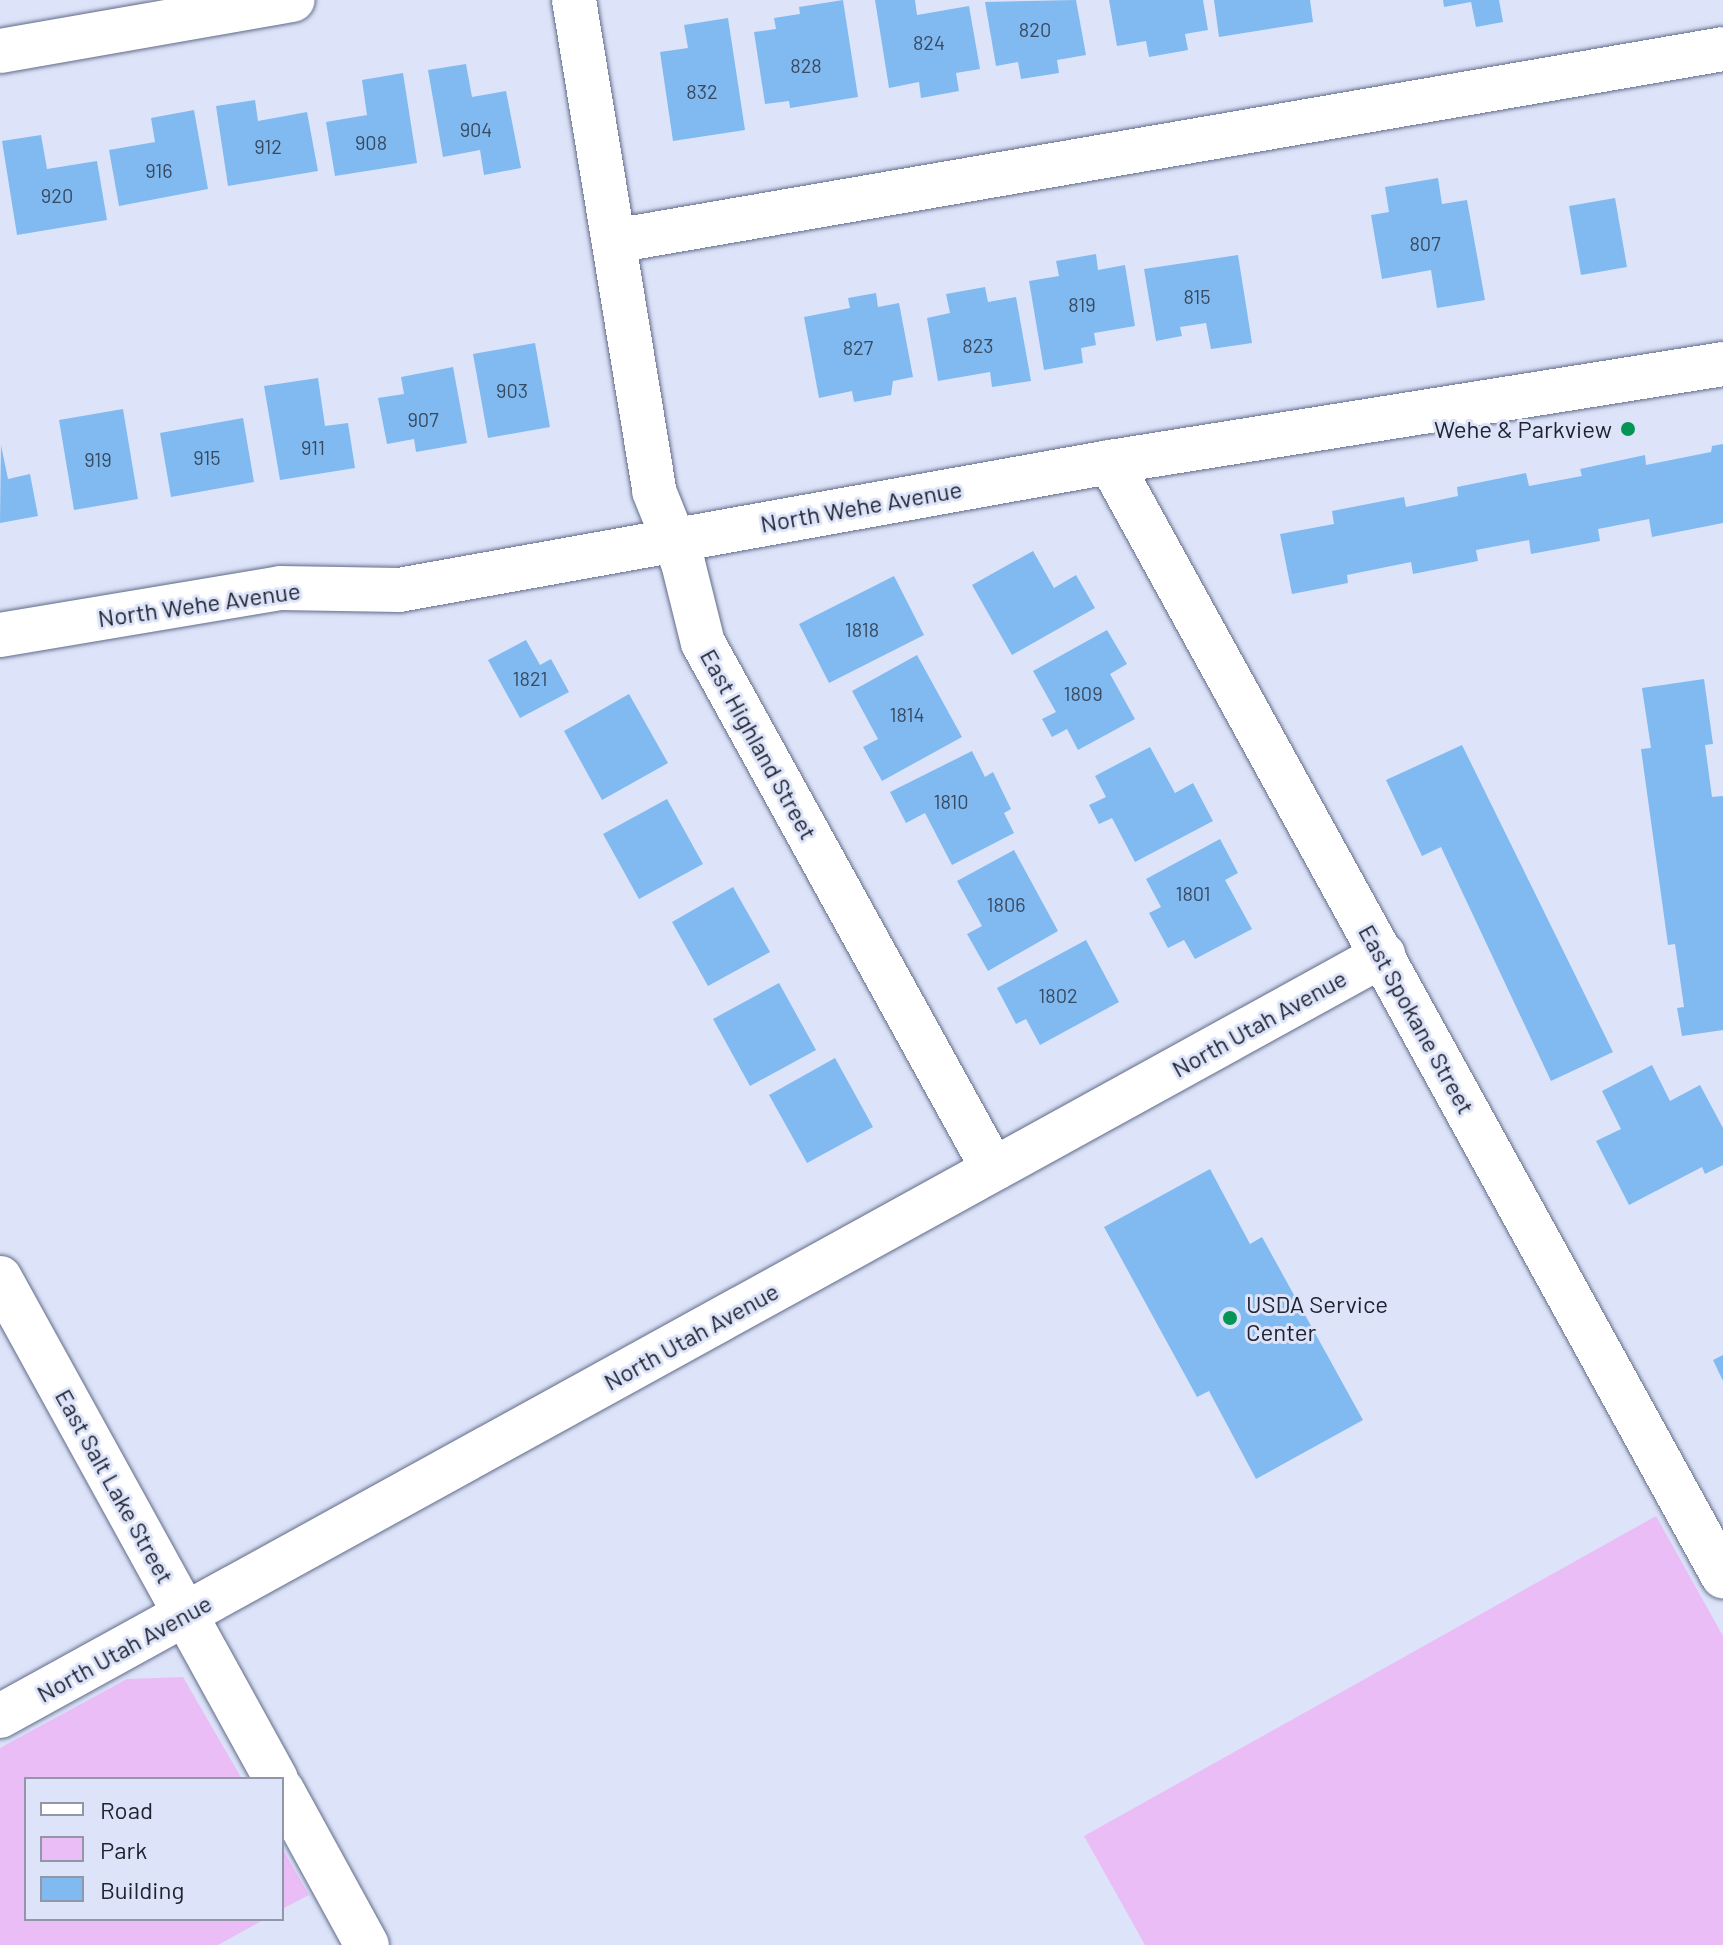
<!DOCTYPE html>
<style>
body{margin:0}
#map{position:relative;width:1723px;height:1945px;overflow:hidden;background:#dde4f9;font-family:Barlow,sans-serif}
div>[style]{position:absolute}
.green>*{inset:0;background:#eabdf7}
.building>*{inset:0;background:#80baf1}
.roads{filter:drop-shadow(0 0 2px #626b8a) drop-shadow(0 0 2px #626b8a)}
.minor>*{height:44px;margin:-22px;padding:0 22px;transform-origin:22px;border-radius:22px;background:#fff}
.dots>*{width:22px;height:22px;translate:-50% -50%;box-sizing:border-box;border:4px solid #dde4f9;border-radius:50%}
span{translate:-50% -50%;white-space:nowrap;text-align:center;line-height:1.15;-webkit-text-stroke:6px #dde4f9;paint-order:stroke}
.number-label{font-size:20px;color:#384a61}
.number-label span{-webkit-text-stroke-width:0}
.poi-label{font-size:24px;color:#202431}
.right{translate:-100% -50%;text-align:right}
.left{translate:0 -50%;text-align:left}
.street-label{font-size:24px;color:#202431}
.legend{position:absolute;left:24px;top:1777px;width:260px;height:144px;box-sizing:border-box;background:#dde4f9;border:2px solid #9197a9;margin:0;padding:10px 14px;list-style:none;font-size:24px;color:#202431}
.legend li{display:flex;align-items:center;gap:16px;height:40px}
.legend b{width:40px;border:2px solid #9197a9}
</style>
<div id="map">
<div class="green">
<div style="clip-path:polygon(1656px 1516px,1723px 1636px,1723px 1945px,1145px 1945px,1084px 1836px)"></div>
<div style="clip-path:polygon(183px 1677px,242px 1779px,26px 1779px,26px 1919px,265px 1919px,218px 1945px,0 1945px,0 1748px,127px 1679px)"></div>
<div style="clip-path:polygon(282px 1848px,309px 1895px,282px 1909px)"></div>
</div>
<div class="building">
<div style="clip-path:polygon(843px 0,858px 97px,790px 108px,789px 101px,765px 104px,754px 32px,776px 29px,774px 18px,800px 14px,799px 7px)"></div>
<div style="clip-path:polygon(875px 0,915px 0,917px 15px,969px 6px,980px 69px,956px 73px,959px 91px,921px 98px,919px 82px,889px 88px)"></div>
<div style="clip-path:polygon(1076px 0,1086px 55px,1057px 60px,1059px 73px,1021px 79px,1018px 62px,996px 66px,985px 2px)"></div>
<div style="clip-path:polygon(1109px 0,1203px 0,1208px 30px,1185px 34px,1188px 50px,1149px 57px,1146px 41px,1117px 46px)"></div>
<div style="clip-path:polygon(1214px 0,1310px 0,1313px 22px,1219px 37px)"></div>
<div style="clip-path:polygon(1443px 0,1499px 0,1503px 22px,1476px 27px,1471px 2px,1444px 7px)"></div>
<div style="clip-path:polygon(728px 18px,745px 130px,673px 141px,660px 52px,688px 48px,684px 25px)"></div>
<div style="clip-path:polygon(466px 64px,472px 97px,506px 91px,521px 168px,484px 175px,480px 150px,443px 157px,428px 70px)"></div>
<div style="clip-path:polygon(403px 73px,417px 163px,335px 176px,326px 122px,367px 115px,362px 80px)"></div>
<div style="clip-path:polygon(255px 100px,258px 121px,307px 112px,318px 171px,228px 186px,216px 106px)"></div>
<div style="clip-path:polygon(194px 110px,208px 189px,119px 206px,109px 150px,155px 142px,151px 118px)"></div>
<div style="clip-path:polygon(41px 135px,47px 169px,97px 161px,107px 220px,17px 235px,2px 141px)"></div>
<div style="clip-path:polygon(1438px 178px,1442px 204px,1467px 200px,1485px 300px,1437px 308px,1431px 270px,1382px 279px,1371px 215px,1389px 212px,1385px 187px)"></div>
<div style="clip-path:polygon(1615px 198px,1627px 267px,1581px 275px,1569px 206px)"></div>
<div style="clip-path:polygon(1096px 254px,1098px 270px,1125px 265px,1135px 326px,1094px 333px,1096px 345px,1081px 348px,1083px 363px,1044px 370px,1029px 281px,1059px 276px,1056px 261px)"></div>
<div style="clip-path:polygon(1238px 255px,1252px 343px,1211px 349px,1206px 323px,1180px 327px,1182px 336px,1156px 341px,1144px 269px)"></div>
<div style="clip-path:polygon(985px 287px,988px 302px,1016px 297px,1031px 381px,992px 387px,990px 372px,938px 381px,927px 318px,950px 313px,946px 294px)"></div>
<div style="clip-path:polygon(876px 293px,878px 307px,899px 303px,913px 377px,893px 381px,891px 395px,854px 402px,852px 391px,819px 398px,804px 317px,850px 308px,848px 298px)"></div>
<div style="clip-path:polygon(535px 343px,550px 427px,488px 438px,473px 354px)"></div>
<div style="clip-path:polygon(453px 367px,467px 443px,416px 452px,414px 439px,387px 444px,378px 398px,404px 394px,401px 377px)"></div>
<div style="clip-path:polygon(318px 378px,325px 426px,348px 423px,355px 468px,280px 480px,264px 386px)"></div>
<div style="clip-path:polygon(123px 409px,138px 499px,74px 510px,59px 420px)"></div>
<div style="clip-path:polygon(243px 418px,254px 482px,171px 497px,160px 433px)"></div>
<div style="clip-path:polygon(1723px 444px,1723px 523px,1652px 537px,1649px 519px,1598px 529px,1600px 541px,1531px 554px,1529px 540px,1476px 550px,1478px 561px,1413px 574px,1411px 562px,1347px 575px,1348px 583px,1292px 594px,1280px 534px,1334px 524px,1332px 511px,1404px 497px,1406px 507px,1458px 496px,1457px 487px,1526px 473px,1529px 486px,1582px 476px,1580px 469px,1645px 455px,1646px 465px,1711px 452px,1712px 446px)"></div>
<div style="clip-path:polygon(1px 445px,8px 479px,30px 474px,38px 516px,0 523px)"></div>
<div style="clip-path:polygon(1033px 551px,1054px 588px,1076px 575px,1095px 608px,1012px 655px,972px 585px)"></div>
<div style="clip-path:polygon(894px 576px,924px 635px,829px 683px,799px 624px)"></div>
<div style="clip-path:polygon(1107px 630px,1127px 664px,1110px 674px,1135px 719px,1078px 750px,1067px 729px,1052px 737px,1042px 719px,1056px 712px,1033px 671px)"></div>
<div style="clip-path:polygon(526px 640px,540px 665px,551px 659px,569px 692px,520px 718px,488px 660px)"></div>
<div style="clip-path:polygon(917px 655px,962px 737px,882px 781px,863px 747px,878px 739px,852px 691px)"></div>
<div style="clip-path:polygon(1704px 679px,1713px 744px,1705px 745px,1712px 797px,1723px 796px,1723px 1030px,1682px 1036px,1677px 1008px,1684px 1007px,1675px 944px,1668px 945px,1641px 749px,1651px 748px,1642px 688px)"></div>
<div style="clip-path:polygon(629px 694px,668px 763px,602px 800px,564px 731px)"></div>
<div style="clip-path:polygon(1462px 745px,1613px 1052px,1551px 1081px,1441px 847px,1422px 856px,1386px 780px)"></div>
<div style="clip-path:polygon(1150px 747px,1175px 793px,1193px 783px,1213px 821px,1135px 862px,1112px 818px,1099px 824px,1089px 805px,1106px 797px,1095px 776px)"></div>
<div style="clip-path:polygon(972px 751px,985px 777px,993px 772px,1011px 809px,1004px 813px,1014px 833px,952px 865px,925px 813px,906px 823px,890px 792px)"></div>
<div style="clip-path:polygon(667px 799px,703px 864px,639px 899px,603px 834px)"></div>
<div style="clip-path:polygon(1220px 839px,1238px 873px,1225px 880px,1252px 929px,1195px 959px,1184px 940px,1168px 948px,1149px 913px,1161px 907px,1146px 879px)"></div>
<div style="clip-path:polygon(1014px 850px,1058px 931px,988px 971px,967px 934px,982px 926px,957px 881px)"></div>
<div style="clip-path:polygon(733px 887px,770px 952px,708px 986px,672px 922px)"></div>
<div style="clip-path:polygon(1086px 940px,1119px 1002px,1040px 1045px,1026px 1019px,1016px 1024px,997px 988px)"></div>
<div style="clip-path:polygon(779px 983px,816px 1050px,750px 1086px,713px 1019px)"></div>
<div style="clip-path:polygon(835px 1058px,873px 1127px,807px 1163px,769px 1095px)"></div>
<div style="clip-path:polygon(1652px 1065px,1670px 1101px,1700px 1085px,1723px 1128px,1723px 1165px,1705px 1174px,1702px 1167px,1629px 1205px,1596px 1141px,1621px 1129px,1602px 1091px)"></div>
<div style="clip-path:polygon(1210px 1169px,1250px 1244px,1262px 1237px,1363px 1420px,1256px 1479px,1209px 1391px,1197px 1397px,1104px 1227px)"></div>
<div style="clip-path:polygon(1723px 1355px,1723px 1381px,1713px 1360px)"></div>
</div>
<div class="roads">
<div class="minor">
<div style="left:574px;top:0;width:497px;rotate:80.7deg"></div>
<div style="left:654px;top:491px;width:78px;rotate:68.1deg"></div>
<div style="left:683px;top:563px;width:82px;rotate:76deg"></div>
<div style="left:703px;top:643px;width:601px;rotate:61.13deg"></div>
<div style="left:0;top:51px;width:297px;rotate:-9.9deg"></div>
<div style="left:614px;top:241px;width:1125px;rotate:-9.82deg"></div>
<div style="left:1110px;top:462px;width:1272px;rotate:61.18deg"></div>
<div style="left:0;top:635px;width:284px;rotate:-9.5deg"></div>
<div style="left:280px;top:588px;width:119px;rotate:1deg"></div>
<div style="left:399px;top:590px;width:722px;rotate:-10.21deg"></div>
<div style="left:1110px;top:462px;width:621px;rotate:-9.08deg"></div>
<div style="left:0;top:1278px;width:572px;rotate:61.15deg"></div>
<div style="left:0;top:1716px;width:1579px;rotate:-28.82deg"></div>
<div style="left:282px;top:1790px;width:177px;rotate:61.3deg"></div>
</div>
</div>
<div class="dots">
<div style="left:1628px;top:429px;background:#049555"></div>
<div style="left:1230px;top:1318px;background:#049555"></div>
</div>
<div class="number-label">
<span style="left:1035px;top:29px">820</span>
<span style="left:929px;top:42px">824</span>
<span style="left:806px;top:65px">828</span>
<span style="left:702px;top:91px">832</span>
<span style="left:476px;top:129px">904</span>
<span style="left:371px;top:142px">908</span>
<span style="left:268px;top:146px">912</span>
<span style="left:159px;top:170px">916</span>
<span style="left:57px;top:195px">920</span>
<span style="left:1425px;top:243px">807</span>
<span style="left:1197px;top:296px">815</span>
<span style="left:1082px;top:304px">819</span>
<span style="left:978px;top:345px">823</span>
<span style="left:858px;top:347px">827</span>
<span style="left:512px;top:390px">903</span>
<span style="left:423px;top:419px">907</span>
<span style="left:313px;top:447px">911</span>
<span style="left:207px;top:457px">915</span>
<span style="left:98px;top:459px">919</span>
<span style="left:862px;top:629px">1818</span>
<span style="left:530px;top:678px">1821</span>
<span style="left:1083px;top:693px">1809</span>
<span style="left:907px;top:714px">1814</span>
<span style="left:951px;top:801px">1810</span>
<span style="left:1193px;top:893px">1801</span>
<span style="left:1006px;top:904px">1806</span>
<span style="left:1058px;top:995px">1802</span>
</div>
<div class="poi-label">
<span class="right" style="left:1612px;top:429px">Wehe &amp; Parkview</span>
<span class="left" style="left:1246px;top:1318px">USDA Service<br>Center</span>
</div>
<div class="street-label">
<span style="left:861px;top:506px;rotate:-10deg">North Wehe Avenue</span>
<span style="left:199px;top:604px;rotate:-8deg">North Wehe Avenue</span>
<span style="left:759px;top:744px;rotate:61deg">East Highland Street</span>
<span style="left:1417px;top:1019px;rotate:61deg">East Spokane Street</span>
<span style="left:1259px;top:1023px;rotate:-29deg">North Utah Avenue</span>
<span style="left:691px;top:1336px;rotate:-29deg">North Utah Avenue</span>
<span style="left:115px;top:1486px;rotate:61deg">East Salt Lake Street</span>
<span style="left:124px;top:1648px;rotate:-29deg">North Utah Avenue</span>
</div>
<ul class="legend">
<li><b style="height:10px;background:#fff"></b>Road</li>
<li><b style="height:22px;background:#eabdf7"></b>Park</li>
<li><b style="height:22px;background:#80baf1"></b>Building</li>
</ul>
</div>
